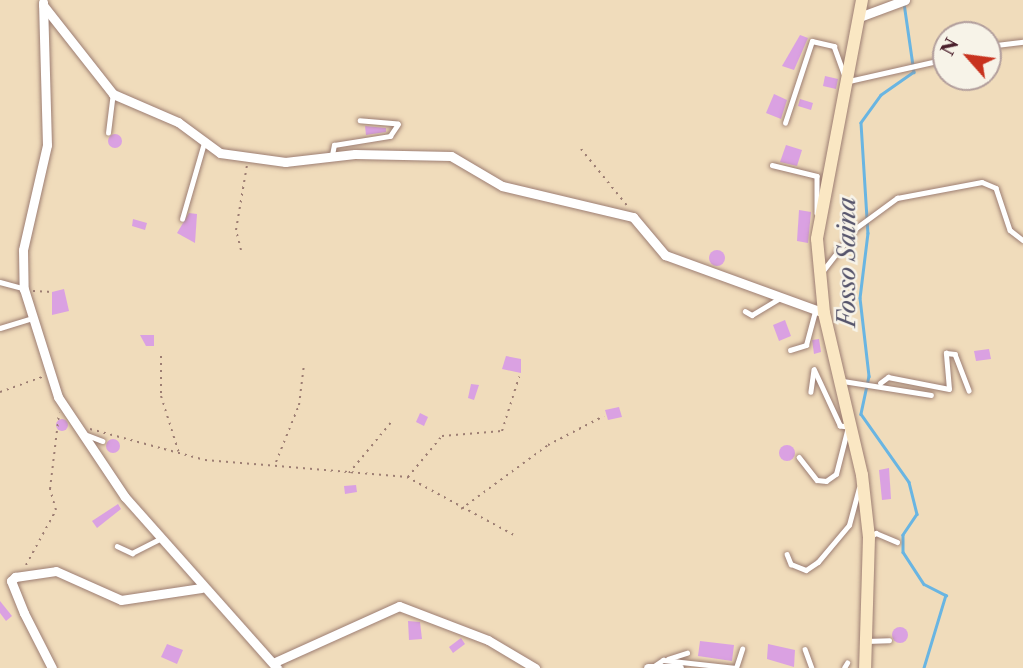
<!DOCTYPE html>
<style>
body{margin:0}
#map{position:relative;width:1023px;height:668px;overflow:hidden;background:#f0dcbb;font-family:"Libre Caslon Text",serif}
div>[style]{position:absolute}
.stream>*{height:2.5px;margin:-1.25px;padding:0 1.25px;transform-origin:1.25px;border-radius:1.25px;background:#69b5e2}
.building>*{inset:0;background:#daa1e2}
.round{border-radius:50%}
.path>*{height:2px;margin-top:-1px;transform-origin:0;background:repeating-linear-gradient(90deg,#9d7e73 0 2px,transparent 0 7px)}
.roads{filter:drop-shadow(0 0 2px #9d7e73) drop-shadow(0 0 2px #9d7e73)}
.lane>*{height:4.5px;margin:-2.25px;padding:0 2.25px;transform-origin:2.25px;border-radius:2.25px;background:#fff}
.street>*{height:9px;margin:-4.5px;padding:0 4.5px;transform-origin:4.5px;border-radius:4.5px;background:#fff}
.secondary>*{height:12px;margin:-6px;padding:0 6px;transform-origin:6px;border-radius:6px;background:#fae7c3}
span{translate:-50% -50%;white-space:nowrap;text-align:center;line-height:1.15;-webkit-text-stroke:5px #f7f3e8;paint-order:stroke}
.water-label{font-size:24px;color:#55546b;font-style:italic}
.north{position:absolute;left:932px;top:21px;width:70px;height:70px;box-sizing:border-box;background:#f7f3e8;border:2px solid #b29e9c;border-radius:50%;rotate:298deg;font-size:19px;font-weight:700;line-height:28px;text-align:center;color:#4a1f2b}
.north::after{content:'';display:block;margin:auto;width:24px;height:32px;background:#c8321e;clip-path:polygon(50% 0,100% 100%,50% 72%,0 100%)}
</style>
<div id="map">
<div class="stream">
<div style="left:904px;top:3px;width:70px;rotate:81.8deg"></div>
<div style="left:914px;top:72px;width:40px;rotate:145.1deg"></div>
<div style="left:881px;top:95px;width:34px;rotate:126deg"></div>
<div style="left:861px;top:123px;width:110px;rotate:86.4deg"></div>
<div style="left:868px;top:233px;width:65px;rotate:97deg"></div>
<div style="left:860px;top:298px;width:79px;rotate:83.4deg"></div>
<div style="left:869px;top:376px;width:39px;rotate:102deg"></div>
<div style="left:861px;top:414px;width:83px;rotate:54.8deg"></div>
<div style="left:909px;top:482px;width:33px;rotate:76deg"></div>
<div style="left:917px;top:514px;width:25px;rotate:124deg"></div>
<div style="left:903px;top:535px;width:17px;rotate:90deg"></div>
<div style="left:903px;top:552px;width:38px;rotate:57deg"></div>
<div style="left:924px;top:584px;width:25px;rotate:27deg"></div>
<div style="left:946px;top:595px;width:76px;rotate:106.8deg"></div>
</div>
<div class="building">
<div style="clip-path:polygon(800px 35px,808px 38px,794px 70px,782px 66px)"></div>
<div style="clip-path:polygon(825px 76px,838px 79px,836px 89px,823px 86px)"></div>
<div style="clip-path:polygon(774px 94px,787px 100px,781px 119px,766px 113px)"></div>
<div style="clip-path:polygon(800px 99px,813px 103px,811px 110px,798px 106px)"></div>
<div style="clip-path:polygon(365px 126px,386px 128px,386px 132px,366px 135px)"></div>
<div class="round" style="left:108px;top:134px;width:14px;height:14px"></div>
<div style="clip-path:polygon(786px 145px,802px 150px,797px 166px,780px 162px)"></div>
<div style="clip-path:polygon(799px 210px,811px 212px,808px 243px,797px 241px)"></div>
<div style="clip-path:polygon(189px 213px,197px 214px,195px 243px,177px 233px)"></div>
<div style="clip-path:polygon(133px 219px,147px 223px,145px 230px,132px 226px)"></div>
<div class="round" style="left:709px;top:250px;width:16px;height:16px"></div>
<div style="clip-path:polygon(64px 289px,69px 311px,52px 315px,52px 292px)"></div>
<div style="clip-path:polygon(785px 320px,791px 336px,779px 341px,773px 325px)"></div>
<div style="clip-path:polygon(140px 335px,154px 335px,154px 346px,146px 346px)"></div>
<div style="clip-path:polygon(819px 339px,821px 352px,814px 354px,812px 340px)"></div>
<div style="clip-path:polygon(989px 349px,991px 359px,976px 361px,974px 351px)"></div>
<div style="clip-path:polygon(506px 356px,521px 359px,521px 373px,502px 369px)"></div>
<div style="clip-path:polygon(471px 384px,479px 385px,474px 400px,468px 398px)"></div>
<div style="clip-path:polygon(619px 407px,622px 417px,608px 420px,605px 410px)"></div>
<div style="clip-path:polygon(420px 413px,428px 417px,424px 426px,416px 422px)"></div>
<div class="round" style="left:56px;top:419px;width:12px;height:12px"></div>
<div class="round" style="left:106px;top:439px;width:14px;height:14px"></div>
<div class="round" style="left:779px;top:445px;width:16px;height:16px"></div>
<div style="clip-path:polygon(889px 468px,891px 499px,882px 500px,879px 470px)"></div>
<div style="clip-path:polygon(356px 485px,357px 492px,345px 494px,344px 486px)"></div>
<div style="clip-path:polygon(118px 504px,121px 509px,97px 528px,92px 521px)"></div>
<div style="clip-path:polygon(0 601px,12px 616px,6px 621px,0 613px)"></div>
<div style="clip-path:polygon(408px 621px,420px 622px,422px 639px,409px 640px)"></div>
<div class="round" style="left:892px;top:627px;width:16px;height:16px"></div>
<div style="clip-path:polygon(461px 638px,465px 644px,453px 653px,449px 647px)"></div>
<div style="clip-path:polygon(700px 641px,734px 645px,732px 661px,698px 656px)"></div>
<div style="clip-path:polygon(167px 644px,183px 650px,177px 664px,161px 657px)"></div>
<div style="clip-path:polygon(768px 644px,795px 650px,794px 667px,767px 659px)"></div>
</div>
<div class="path">
<div style="left:581px;top:149px;width:76px;rotate:50.9deg"></div>
<div style="left:241px;top:250px;width:21px;rotate:-104deg"></div>
<div style="left:236px;top:230px;width:66px;rotate:-80.4deg"></div>
<div style="left:33px;top:291px;width:20px;rotate:3deg"></div>
<div style="left:161px;top:356px;width:40px;rotate:90deg"></div>
<div style="left:161px;top:396px;width:60px;rotate:72.5deg"></div>
<div style="left:0;top:392px;width:45px;rotate:-19.7deg"></div>
<div style="left:90px;top:429px;width:119px;rotate:15.1deg"></div>
<div style="left:205px;top:460px;width:203px;rotate:4.8deg"></div>
<div style="left:407px;top:477px;width:122px;rotate:28.5deg"></div>
<div style="left:276px;top:462px;width:61px;rotate:-68deg"></div>
<div style="left:299px;top:405px;width:39px;rotate:-83deg"></div>
<div style="left:349px;top:473px;width:69px;rotate:-50.3deg"></div>
<div style="left:408px;top:477px;width:53px;rotate:-50.3deg"></div>
<div style="left:442px;top:436px;width:60px;rotate:-4.8deg"></div>
<div style="left:502px;top:431px;width:57px;rotate:-72.5deg"></div>
<div style="left:461px;top:509px;width:108px;rotate:-36.3deg"></div>
<div style="left:548px;top:445px;width:63px;rotate:-27.4deg"></div>
<div style="left:26px;top:565px;width:63px;rotate:-61.4deg"></div>
<div style="left:56px;top:510px;width:22px;rotate:-106deg"></div>
<div style="left:50px;top:489px;width:77px;rotate:-83.2deg"></div>
</div>
<div class="roads">
<div class="lane">
<div style="left:988px;top:46px;width:35px;rotate:-7deg"></div>
<div style="left:849px;top:81px;width:99px;rotate:-12.8deg"></div>
<div style="left:785px;top:123px;width:86px;rotate:-71.8deg"></div>
<div style="left:812px;top:41px;width:23px;rotate:13deg"></div>
<div style="left:834px;top:46px;width:29px;rotate:70deg"></div>
<div style="left:108px;top:133px;width:38px;rotate:-83deg"></div>
<div style="left:332px;top:155px;width:10px;rotate:-79deg"></div>
<div style="left:334px;top:145px;width:57px;rotate:-9.1deg"></div>
<div style="left:390px;top:136px;width:14px;rotate:-56deg"></div>
<div style="left:398px;top:124px;width:38px;rotate:-175deg"></div>
<div style="left:772px;top:165px;width:46px;rotate:13.7deg"></div>
<div style="left:817px;top:176px;width:37px;rotate:90deg"></div>
<div style="left:182px;top:219px;width:79px;rotate:-73.9deg"></div>
<div style="left:822px;top:272px;width:56px;rotate:-52.3deg"></div>
<div style="left:856px;top:228px;width:51px;rotate:-36.2deg"></div>
<div style="left:897px;top:198px;width:86px;rotate:-10.7deg"></div>
<div style="left:982px;top:182px;width:15px;rotate:23deg"></div>
<div style="left:996px;top:188px;width:44px;rotate:71.6deg"></div>
<div style="left:1010px;top:230px;width:16px;rotate:38deg"></div>
<div style="left:0;top:282px;width:24px;rotate:15deg"></div>
<div style="left:745px;top:311px;width:8px;rotate:30deg"></div>
<div style="left:752px;top:315px;width:33px;rotate:-31deg"></div>
<div style="left:0;top:328px;width:34px;rotate:-17deg"></div>
<div style="left:790px;top:350px;width:17px;rotate:-17deg"></div>
<div style="left:806px;top:345px;width:34px;rotate:-75deg"></div>
<div style="left:843px;top:381px;width:89px;rotate:9deg"></div>
<div style="left:880px;top:383px;width:10px;rotate:-37deg"></div>
<div style="left:888px;top:377px;width:62px;rotate:11.1deg"></div>
<div style="left:949px;top:389px;width:36px;rotate:-95deg"></div>
<div style="left:946px;top:353px;width:9px;rotate:6deg"></div>
<div style="left:955px;top:354px;width:39px;rotate:69deg"></div>
<div style="left:82px;top:433px;width:22px;rotate:21deg"></div>
<div style="left:799px;top:457px;width:29px;rotate:52deg"></div>
<div style="left:817px;top:480px;width:9px;rotate:6deg"></div>
<div style="left:826px;top:481px;width:12px;rotate:-35deg"></div>
<div style="left:836px;top:474px;width:49px;rotate:-75.7deg"></div>
<div style="left:848px;top:427px;width:8px;rotate:-173deg"></div>
<div style="left:840px;top:426px;width:62px;rotate:-114.9deg"></div>
<div style="left:814px;top:370px;width:22px;rotate:98deg"></div>
<div style="left:870px;top:537px;width:7px;rotate:-34deg"></div>
<div style="left:876px;top:533px;width:23px;rotate:23deg"></div>
<div style="left:117px;top:546px;width:17px;rotate:25deg"></div>
<div style="left:132px;top:553px;width:31px;rotate:-27deg"></div>
<div style="left:787px;top:554px;width:11px;rotate:68deg"></div>
<div style="left:791px;top:564px;width:16px;rotate:22deg"></div>
<div style="left:806px;top:570px;width:14px;rotate:-34deg"></div>
<div style="left:818px;top:562px;width:48px;rotate:-50deg"></div>
<div style="left:849px;top:525px;width:38px;rotate:-75deg"></div>
<div style="left:866px;top:641px;width:23px;rotate:-2deg"></div>
<div style="left:805px;top:649px;width:20px;rotate:70deg"></div>
<div style="left:668px;top:659px;width:20px;rotate:-18deg"></div>
<div style="left:654px;top:666px;width:11px;rotate:-34deg"></div>
<div style="left:663px;top:660px;width:73px;rotate:6.3deg"></div>
<div style="left:736px;top:668px;width:20px;rotate:-72deg"></div>
<div style="left:844px;top:668px;width:6px;rotate:-59deg"></div>
</div>
<div class="street">
<div style="left:43px;top:2px;width:143px;rotate:88.4deg"></div>
<div style="left:47px;top:145px;width:108px;rotate:102.9deg"></div>
<div style="left:23px;top:250px;width:39px;rotate:89deg"></div>
<div style="left:24px;top:289px;width:113px;rotate:72.5deg"></div>
<div style="left:58px;top:397px;width:120px;rotate:56.2deg"></div>
<div style="left:125px;top:497px;width:229px;rotate:48.4deg"></div>
<div style="left:43px;top:5px;width:113px;rotate:51.8deg"></div>
<div style="left:113px;top:94px;width:71px;rotate:23.3deg"></div>
<div style="left:178px;top:122px;width:52px;rotate:36.4deg"></div>
<div style="left:220px;top:153px;width:66px;rotate:7.9deg"></div>
<div style="left:285px;top:162px;width:70px;rotate:-6.5deg"></div>
<div style="left:355px;top:154px;width:96px;rotate:1.2deg"></div>
<div style="left:451px;top:156px;width:59px;rotate:30.5deg"></div>
<div style="left:502px;top:186px;width:135px;rotate:13.3deg"></div>
<div style="left:633px;top:217px;width:50px;rotate:49.9deg"></div>
<div style="left:665px;top:255px;width:169px;rotate:20deg"></div>
<div style="left:862px;top:16px;width:46px;rotate:-20.4deg"></div>
<div style="left:275px;top:662px;width:136px;rotate:-24.3deg"></div>
<div style="left:399px;top:606px;width:95px;rotate:20.9deg"></div>
<div style="left:488px;top:640px;width:55px;rotate:30.8deg"></div>
<div style="left:52px;top:668px;width:62px;rotate:-117deg"></div>
<div style="left:24px;top:613px;width:35px;rotate:-112deg"></div>
<div style="left:11px;top:581px;width:6px;rotate:-45deg"></div>
<div style="left:15px;top:577px;width:41px;rotate:-8.3deg"></div>
<div style="left:56px;top:571px;width:71px;rotate:24deg"></div>
<div style="left:121px;top:600px;width:81px;rotate:-8.5deg"></div>
<div style="left:648px;top:668px;width:31px"></div>
</div>
<div class="secondary">
<div style="left:862px;top:0;width:243px;rotate:100.7deg"></div>
<div style="left:817px;top:239px;width:74px;rotate:84.6deg"></div>
<div style="left:824px;top:313px;width:166px;rotate:76.8deg"></div>
<div style="left:862px;top:475px;width:62px;rotate:83.6deg"></div>
<div style="left:869px;top:537px;width:131px;rotate:91.7deg"></div>
</div>
</div>
<div class="water-label">
<span style="left:847px;top:262px;rotate:-90deg">Fosso Saina</span>
</div>
<div class="north">N</div>
</div>
